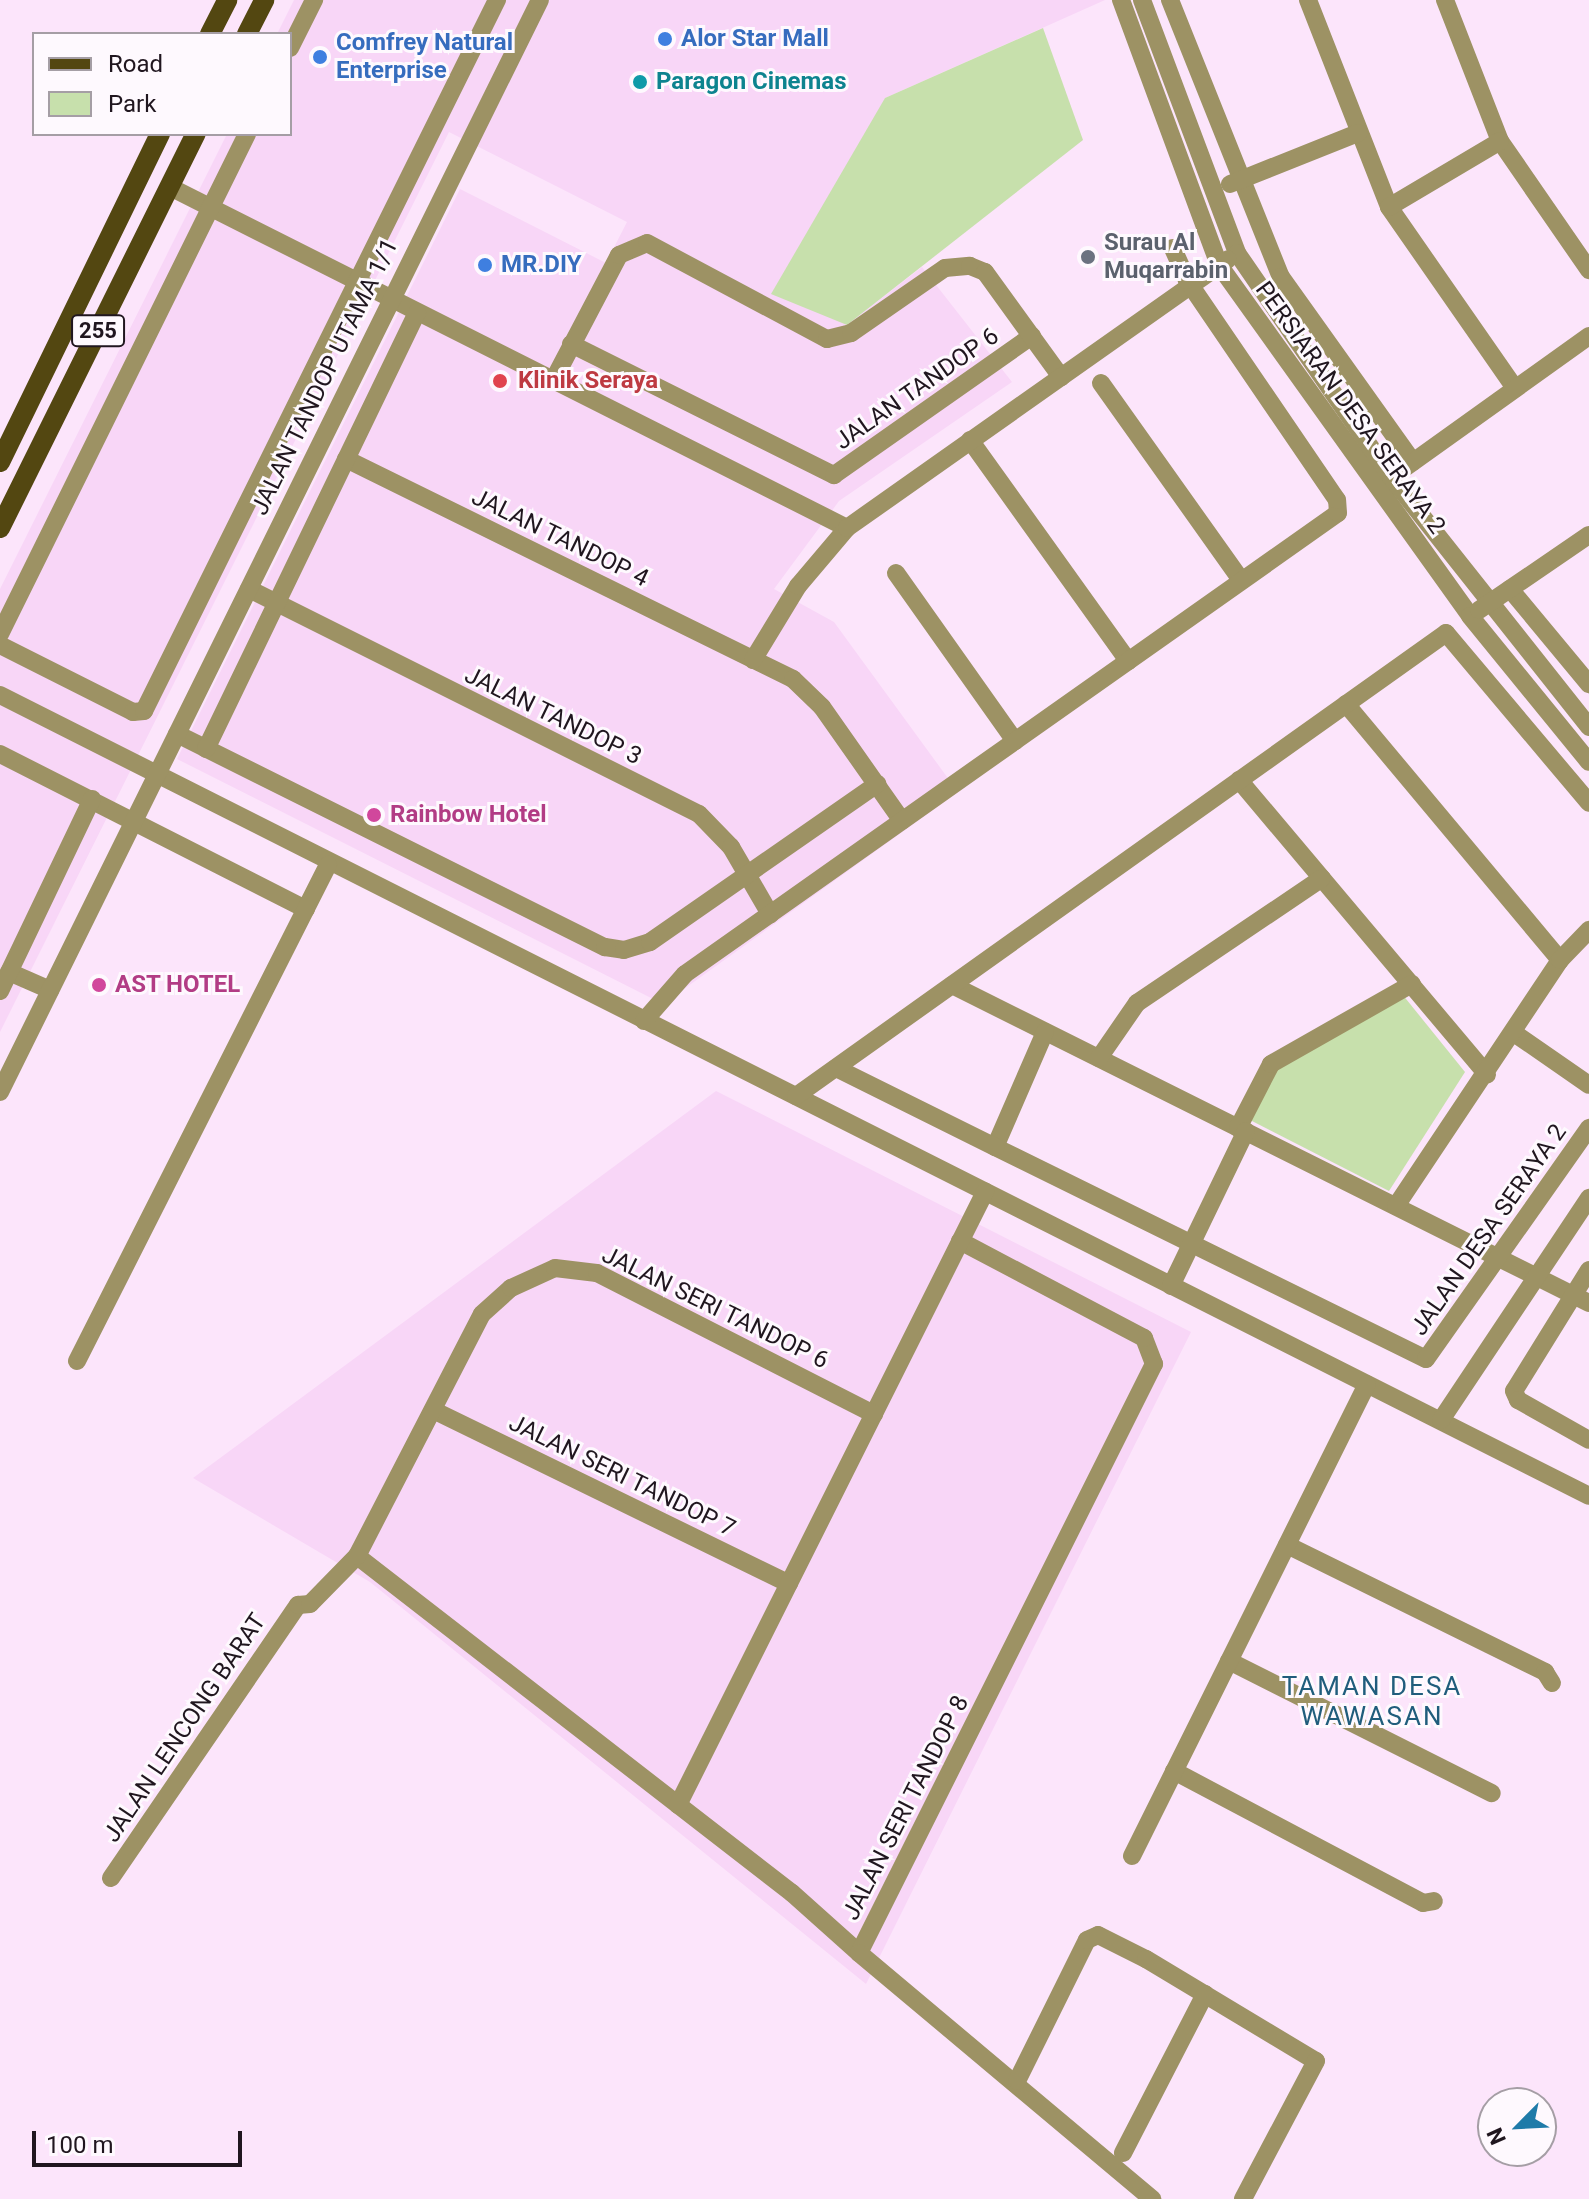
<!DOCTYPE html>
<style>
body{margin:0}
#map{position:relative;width:1589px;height:2199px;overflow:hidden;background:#fce5fb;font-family:Roboto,sans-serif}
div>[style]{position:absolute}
.built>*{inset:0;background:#f8d6f7}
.green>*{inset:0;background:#c7e0ac}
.minor>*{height:18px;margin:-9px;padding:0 9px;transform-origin:9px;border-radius:9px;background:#9d9264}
.major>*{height:20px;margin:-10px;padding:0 10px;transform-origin:10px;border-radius:10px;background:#534711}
.dots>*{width:22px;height:22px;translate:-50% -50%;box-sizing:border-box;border:4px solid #fef9fe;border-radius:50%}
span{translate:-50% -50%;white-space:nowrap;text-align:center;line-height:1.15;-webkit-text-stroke:6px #fef9fe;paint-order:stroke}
.shield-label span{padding:2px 6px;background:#fef9fe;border:2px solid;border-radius:6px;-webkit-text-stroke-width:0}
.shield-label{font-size:22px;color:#20161f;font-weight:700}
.shop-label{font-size:24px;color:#366cbe;font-weight:700}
.left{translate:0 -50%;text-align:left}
.culture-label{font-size:24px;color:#0d838f;font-weight:700}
.worship-label{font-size:24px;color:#5b616d;font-weight:700}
.street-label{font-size:24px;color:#20161f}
.health-label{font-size:24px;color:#be3a42;font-weight:700}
.hotel-label{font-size:24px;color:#b23c85;font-weight:700}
.neighbourhood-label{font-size:26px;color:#205d7c;letter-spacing:2px}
.legend{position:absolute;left:32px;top:32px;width:260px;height:104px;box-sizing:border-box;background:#fef9fe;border:2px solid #a59ea5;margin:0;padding:10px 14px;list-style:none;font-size:24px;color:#20161f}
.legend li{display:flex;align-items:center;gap:16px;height:40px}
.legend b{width:40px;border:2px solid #a59ea5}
.north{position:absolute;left:1477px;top:2087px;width:80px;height:80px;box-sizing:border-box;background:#fef9fe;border:2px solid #a59ea5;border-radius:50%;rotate:246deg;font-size:22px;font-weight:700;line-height:32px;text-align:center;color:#20161f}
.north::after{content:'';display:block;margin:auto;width:28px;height:36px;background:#1f7ba9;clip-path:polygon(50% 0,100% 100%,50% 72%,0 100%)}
.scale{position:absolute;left:32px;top:2131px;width:210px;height:36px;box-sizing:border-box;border:4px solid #20161f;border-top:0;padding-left:10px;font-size:24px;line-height:28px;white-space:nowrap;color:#20161f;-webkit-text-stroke:6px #fef9fe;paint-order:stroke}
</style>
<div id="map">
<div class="built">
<div style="clip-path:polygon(294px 0,1105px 0,885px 98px,847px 325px,922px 267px,1012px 382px,839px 501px,774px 589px,834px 622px,958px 792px,663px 1004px,177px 759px,460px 189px,606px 263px,627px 222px,449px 132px,0 1032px,0 589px,227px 134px,290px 134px,290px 34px,277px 34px)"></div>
<div style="clip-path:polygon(716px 1091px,1191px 1332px,866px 1984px,370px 1582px,193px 1478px)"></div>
</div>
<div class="green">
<div style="clip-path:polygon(1043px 28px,1083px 140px,847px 325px,771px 294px,885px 98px)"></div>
<div style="clip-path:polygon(1398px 989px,1465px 1072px,1389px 1191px,1250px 1120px,1276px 1067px)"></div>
</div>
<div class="minor">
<div style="left:1121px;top:0;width:283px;rotate:69.7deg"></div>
<div style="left:1219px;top:265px;width:432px;rotate:54.4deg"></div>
<div style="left:1470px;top:616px;width:188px;rotate:50.8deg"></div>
<div style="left:1142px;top:0;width:270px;rotate:69.4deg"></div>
<div style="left:1237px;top:253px;width:272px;rotate:55.5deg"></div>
<div style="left:1391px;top:477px;width:319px;rotate:51.6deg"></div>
<div style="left:1170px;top:0;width:298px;rotate:68.2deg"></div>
<div style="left:1281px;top:277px;width:227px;rotate:54.5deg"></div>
<div style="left:1308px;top:0;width:222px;rotate:68.6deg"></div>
<div style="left:1389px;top:207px;width:221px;rotate:55.2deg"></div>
<div style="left:1445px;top:0;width:151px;rotate:68.7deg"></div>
<div style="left:1500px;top:141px;width:157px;rotate:55.4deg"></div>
<div style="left:290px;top:48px;width:54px;rotate:-63.4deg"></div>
<div style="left:1230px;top:184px;width:138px;rotate:-21.7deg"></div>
<div style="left:170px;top:187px;width:758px;rotate:26.73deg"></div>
<div style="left:1389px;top:207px;width:129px;rotate:-30.7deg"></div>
<div style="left:571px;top:344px;width:294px;rotate:26.5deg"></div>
<div style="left:834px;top:475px;width:242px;rotate:-35.1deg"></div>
<div style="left:554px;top:379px;width:140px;rotate:-62.3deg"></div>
<div style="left:619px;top:255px;width:30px;rotate:-23deg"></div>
<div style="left:647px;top:243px;width:204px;rotate:28.1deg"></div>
<div style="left:827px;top:339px;width:25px;rotate:-14deg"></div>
<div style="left:851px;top:333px;width:114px;rotate:-34.7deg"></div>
<div style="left:945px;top:268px;width:25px;rotate:-5deg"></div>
<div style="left:970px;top:266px;width:16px;rotate:22deg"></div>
<div style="left:985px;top:272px;width:130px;rotate:54.1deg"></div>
<div style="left:1101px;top:383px;width:242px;rotate:54.6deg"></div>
<div style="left:970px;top:440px;width:272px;rotate:54.4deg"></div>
<div style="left:346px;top:459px;width:498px;rotate:26.2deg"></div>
<div style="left:793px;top:679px;width:40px;rotate:44deg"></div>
<div style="left:822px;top:707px;width:139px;rotate:54.9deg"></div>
<div style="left:1406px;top:467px;width:225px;rotate:-35.6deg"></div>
<div style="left:896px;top:573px;width:206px;rotate:54.7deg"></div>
<div style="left:249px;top:589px;width:503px;rotate:26.57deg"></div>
<div style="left:699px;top:814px;width:46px;rotate:45.9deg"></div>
<div style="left:731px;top:847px;width:78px;rotate:59.8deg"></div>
<div style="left:1510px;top:589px;width:124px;rotate:50.3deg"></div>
<div style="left:1479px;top:610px;width:133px;rotate:-34.3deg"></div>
<div style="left:0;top:634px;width:558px;rotate:-63.71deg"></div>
<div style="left:0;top:645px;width:149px;rotate:26.7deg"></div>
<div style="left:133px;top:712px;width:11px;rotate:-5deg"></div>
<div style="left:144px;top:711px;width:794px;rotate:-63.6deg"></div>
<div style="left:753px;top:660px;width:87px;rotate:-58.7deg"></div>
<div style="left:798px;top:586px;width:76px;rotate:-49.8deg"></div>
<div style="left:847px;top:528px;width:466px;rotate:-35.2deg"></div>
<div style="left:0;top:695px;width:1779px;rotate:26.75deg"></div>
<div style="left:1346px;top:704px;width:334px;rotate:50.1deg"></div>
<div style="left:177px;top:734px;width:478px;rotate:26.5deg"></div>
<div style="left:605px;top:947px;width:19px;rotate:9deg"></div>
<div style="left:624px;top:950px;width:27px;rotate:-17deg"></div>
<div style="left:650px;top:942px;width:277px;rotate:-34.8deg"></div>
<div style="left:206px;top:749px;width:485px;rotate:-64.2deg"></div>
<div style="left:0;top:754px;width:343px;rotate:26.9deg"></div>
<div style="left:1239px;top:780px;width:385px;rotate:49.9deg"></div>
<div style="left:9px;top:972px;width:45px;rotate:23.7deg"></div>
<div style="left:952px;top:985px;width:712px;rotate:26.53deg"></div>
<div style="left:0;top:991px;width:213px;rotate:-64.4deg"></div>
<div style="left:644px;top:1021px;width:62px;rotate:-48.9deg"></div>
<div style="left:685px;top:974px;width:799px;rotate:-35.22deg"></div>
<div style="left:1338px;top:513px;width:13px;rotate:-94deg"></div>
<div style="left:1337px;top:500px;width:266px;rotate:-124.3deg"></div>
<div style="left:1187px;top:280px;width:35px;rotate:-114deg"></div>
<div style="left:1045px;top:1032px;width:125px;rotate:113.5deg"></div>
<div style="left:995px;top:1147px;width:480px;rotate:26.2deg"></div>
<div style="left:1426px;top:1359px;width:283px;rotate:-54.8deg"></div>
<div style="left:1514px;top:1033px;width:91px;rotate:34.7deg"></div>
<div style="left:1099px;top:1058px;width:67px;rotate:-55.4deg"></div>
<div style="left:1137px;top:1003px;width:223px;rotate:-34deg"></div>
<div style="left:836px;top:1068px;width:178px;rotate:26.4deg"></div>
<div style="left:0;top:1092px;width:1218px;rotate:-63.69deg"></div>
<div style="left:796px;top:1096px;width:798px;rotate:-35.46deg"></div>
<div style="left:1446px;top:633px;width:222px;rotate:49.9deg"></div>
<div style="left:1238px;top:1128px;width:72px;rotate:-62.7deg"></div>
<div style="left:1271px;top:1064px;width:162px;rotate:-29.6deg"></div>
<div style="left:1396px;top:1206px;width:296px;rotate:-56.3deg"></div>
<div style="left:1560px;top:960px;width:42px;rotate:-46deg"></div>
<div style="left:1589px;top:1270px;width:142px;rotate:121.8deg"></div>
<div style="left:1514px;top:1391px;width:10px;rotate:66deg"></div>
<div style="left:1518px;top:1400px;width:81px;rotate:29.4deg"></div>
<div style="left:1171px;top:1286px;width:172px;rotate:-64.2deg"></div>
<div style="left:77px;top:1361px;width:556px;rotate:-63.16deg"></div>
<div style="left:433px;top:1410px;width:396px;rotate:26deg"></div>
<div style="left:1441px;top:1420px;width:267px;rotate:-56.3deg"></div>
<div style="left:1287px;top:1545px;width:288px;rotate:26.2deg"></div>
<div style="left:1545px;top:1672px;width:13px;rotate:58deg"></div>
<div style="left:357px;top:1556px;width:550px;rotate:37.77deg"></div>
<div style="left:792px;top:1893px;width:90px;rotate:41.8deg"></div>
<div style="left:859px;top:1953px;width:659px;rotate:-63.4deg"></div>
<div style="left:1154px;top:1364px;width:28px;rotate:-111deg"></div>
<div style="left:1144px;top:1338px;width:208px;rotate:-152.2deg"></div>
<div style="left:1229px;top:1661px;width:294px;rotate:26.7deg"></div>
<div style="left:1174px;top:1771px;width:282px;rotate:27.9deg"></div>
<div style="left:1423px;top:1903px;width:11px;rotate:-10deg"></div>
<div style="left:678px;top:1805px;width:686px;rotate:-63.4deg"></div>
<div style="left:1132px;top:1856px;width:527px;rotate:-63.53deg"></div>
<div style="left:111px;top:1878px;width:331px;rotate:-55.6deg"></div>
<div style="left:298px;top:1605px;width:12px;rotate:-5deg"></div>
<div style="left:310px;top:1604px;width:67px;rotate:-45.6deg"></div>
<div style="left:357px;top:1556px;width:272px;rotate:-62.7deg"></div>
<div style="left:482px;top:1314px;width:39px;rotate:-42deg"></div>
<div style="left:511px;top:1288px;width:48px;rotate:-24.4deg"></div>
<div style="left:555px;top:1268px;width:42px;rotate:6.8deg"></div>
<div style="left:597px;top:1273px;width:311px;rotate:27deg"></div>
<div style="left:859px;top:1953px;width:383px;rotate:40deg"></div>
<div style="left:1017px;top:2081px;width:157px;rotate:-63.6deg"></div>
<div style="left:1087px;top:1940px;width:12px;rotate:-24deg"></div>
<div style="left:1098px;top:1935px;width:54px;rotate:26.6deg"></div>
<div style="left:1146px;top:1959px;width:198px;rotate:31deg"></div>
<div style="left:1316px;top:2061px;width:156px;rotate:117.9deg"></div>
<div style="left:1123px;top:2153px;width:179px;rotate:-62.7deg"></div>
</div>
<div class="major">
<div style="left:210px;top:34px;width:38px;rotate:-63deg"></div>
<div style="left:247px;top:34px;width:38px;rotate:-63deg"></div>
<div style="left:0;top:462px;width:365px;rotate:-64deg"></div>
<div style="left:0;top:528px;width:440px;rotate:-63.6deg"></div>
</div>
<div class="dots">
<div style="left:665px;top:39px;background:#3f7fe0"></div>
<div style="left:320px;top:57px;background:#3f7fe0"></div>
<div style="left:640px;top:82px;background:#0f9aa8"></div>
<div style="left:1088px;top:257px;background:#6b7280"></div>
<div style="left:485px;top:265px;background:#3f7fe0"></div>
<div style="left:500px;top:381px;background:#e0444e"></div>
<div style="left:374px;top:815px;background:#d1479c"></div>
<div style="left:99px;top:985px;background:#d1479c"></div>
</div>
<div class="shield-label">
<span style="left:98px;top:331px">255</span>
</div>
<div class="shop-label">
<span class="left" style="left:681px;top:39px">Alor Star Mall</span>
<span class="left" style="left:336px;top:57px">Comfrey Natural<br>Enterprise</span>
<span class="left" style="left:501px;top:265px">MR.DIY</span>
</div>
<div class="culture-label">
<span class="left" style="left:656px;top:82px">Paragon Cinemas</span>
</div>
<div class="worship-label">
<span class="left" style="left:1104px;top:257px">Surau Al<br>Muqarrabin</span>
</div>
<div class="street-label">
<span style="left:325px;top:377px;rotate:-64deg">JALAN TANDOP UTAMA 1/1</span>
<span style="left:917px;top:389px;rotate:-35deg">JALAN TANDOP 6</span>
<span style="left:1350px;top:408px;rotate:54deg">PERSIARAN DESA SERAYA 2</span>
<span style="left:560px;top:538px;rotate:26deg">JALAN TANDOP 4</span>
<span style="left:553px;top:716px;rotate:26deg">JALAN TANDOP 3</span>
<span style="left:1489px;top:1230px;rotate:-55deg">JALAN DESA SERAYA 2</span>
<span style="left:715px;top:1308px;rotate:26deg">JALAN SERI TANDOP 6</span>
<span style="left:622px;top:1476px;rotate:26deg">JALAN SERI TANDOP 7</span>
<span style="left:185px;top:1728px;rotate:-56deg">JALAN LENCONG BARAT</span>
<span style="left:906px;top:1808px;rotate:-63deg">JALAN SERI TANDOP 8</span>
</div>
<div class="health-label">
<span class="left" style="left:518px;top:381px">Klinik Seraya</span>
</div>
<div class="hotel-label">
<span class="left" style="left:390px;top:815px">Rainbow Hotel</span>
<span class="left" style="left:115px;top:985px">AST HOTEL</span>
</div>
<div class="neighbourhood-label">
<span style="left:1372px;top:1702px">TAMAN DESA<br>WAWASAN</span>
</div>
<ul class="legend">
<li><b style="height:10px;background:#534711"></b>Road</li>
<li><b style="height:22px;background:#c7e0ac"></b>Park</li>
</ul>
<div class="north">N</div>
<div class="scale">100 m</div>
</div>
